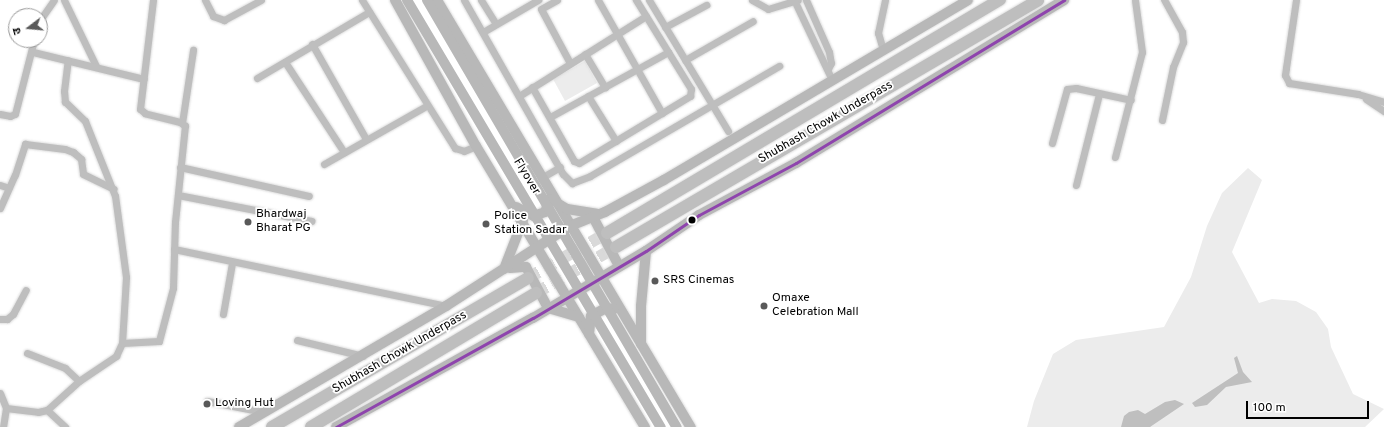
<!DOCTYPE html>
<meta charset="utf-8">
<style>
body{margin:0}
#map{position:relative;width:1384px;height:427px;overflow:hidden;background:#fff;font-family:Overpass,"Noto Sans Devanagari",sans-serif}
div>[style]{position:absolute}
.green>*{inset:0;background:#ececec}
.water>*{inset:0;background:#bfbfbf}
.trunk-tunnel>*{height:12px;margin-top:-6px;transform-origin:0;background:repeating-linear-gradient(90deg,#d9d9d9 0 12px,transparent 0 18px)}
.roads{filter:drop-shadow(0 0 1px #dbdbdb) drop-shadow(0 0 1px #dbdbdb)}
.minor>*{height:7px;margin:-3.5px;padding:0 3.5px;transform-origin:3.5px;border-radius:3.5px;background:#bebebe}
.secondary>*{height:10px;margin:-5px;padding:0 5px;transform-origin:5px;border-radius:5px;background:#b8b8b8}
.trunk>*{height:12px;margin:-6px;padding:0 6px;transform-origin:6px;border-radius:6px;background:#bebebe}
.secondary-bridge>*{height:10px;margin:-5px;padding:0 5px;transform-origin:5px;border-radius:5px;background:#b8b8b8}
.bus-1>*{height:3px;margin:-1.5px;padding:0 1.5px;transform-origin:1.5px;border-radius:1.5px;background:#8e44ad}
.dots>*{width:11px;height:11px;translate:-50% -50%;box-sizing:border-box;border:2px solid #fff;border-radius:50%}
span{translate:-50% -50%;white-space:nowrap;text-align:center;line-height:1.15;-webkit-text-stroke:3.5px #fff;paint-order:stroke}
.street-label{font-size:12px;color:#000}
.poi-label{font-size:12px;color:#000}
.left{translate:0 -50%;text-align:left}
.north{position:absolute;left:8px;top:8px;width:40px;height:40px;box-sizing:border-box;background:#fff;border:1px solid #999;border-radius:50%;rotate:254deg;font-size:11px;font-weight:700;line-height:16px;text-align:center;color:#000}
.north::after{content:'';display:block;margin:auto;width:14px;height:18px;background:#595959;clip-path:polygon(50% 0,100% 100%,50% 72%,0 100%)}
.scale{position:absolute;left:1246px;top:401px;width:123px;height:18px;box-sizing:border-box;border:2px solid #000;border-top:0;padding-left:5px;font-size:12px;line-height:14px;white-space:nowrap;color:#000;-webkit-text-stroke:3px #fff;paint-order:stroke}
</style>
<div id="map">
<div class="green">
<div style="clip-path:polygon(585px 61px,597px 83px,565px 101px,553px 79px)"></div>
<div style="clip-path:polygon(1248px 168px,1262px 180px,1232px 252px,1259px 303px,1272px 299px,1296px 301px,1316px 312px,1328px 329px,1331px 347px,1353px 394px,1384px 409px,1365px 427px,1027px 427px,1034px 401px,1053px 354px,1076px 340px,1164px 327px,1191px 277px,1207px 226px,1222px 193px)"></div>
</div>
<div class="water">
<div style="clip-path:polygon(1237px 356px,1243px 372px,1252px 382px,1226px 387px,1207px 405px,1195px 407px,1192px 403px,1238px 373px,1234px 358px)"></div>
<div style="clip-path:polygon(1175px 400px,1184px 404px,1150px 427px,1121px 427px,1124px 416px,1129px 412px,1138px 410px,1145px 414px,1165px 402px)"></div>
</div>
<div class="trunk-tunnel">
<div style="left:528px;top:278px;width:91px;rotate:-29.7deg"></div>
<div style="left:536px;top:293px;width:92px;rotate:-29.9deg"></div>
</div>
<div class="roads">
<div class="minor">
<div style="left:64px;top:0;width:73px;rotate:64.1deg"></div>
<div style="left:205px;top:0;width:18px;rotate:63deg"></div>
<div style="left:213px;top:16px;width:12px;rotate:20deg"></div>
<div style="left:224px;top:20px;width:42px;rotate:-28.4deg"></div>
<div style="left:362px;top:0;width:175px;rotate:57.9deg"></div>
<div style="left:455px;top:148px;width:9px;rotate:18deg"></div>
<div style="left:464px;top:151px;width:13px;rotate:-23deg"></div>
<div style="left:464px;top:0;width:200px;rotate:60.4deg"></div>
<div style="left:563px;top:174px;width:13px;rotate:45deg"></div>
<div style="left:572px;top:183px;width:19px;rotate:-21deg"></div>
<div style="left:590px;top:176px;width:219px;rotate:-30.2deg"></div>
<div style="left:481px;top:0;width:28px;rotate:58deg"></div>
<div style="left:557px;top:0;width:18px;rotate:151deg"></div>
<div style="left:541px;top:9px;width:61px;rotate:61.8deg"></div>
<div style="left:598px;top:0;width:130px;rotate:60.5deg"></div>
<div style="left:649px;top:0;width:153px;rotate:58.9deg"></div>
<div style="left:752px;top:0;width:18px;rotate:29deg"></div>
<div style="left:768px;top:9px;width:31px;rotate:-17deg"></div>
<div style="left:806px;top:0;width:57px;rotate:66.1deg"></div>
<div style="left:829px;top:52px;width:11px;rotate:80deg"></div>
<div style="left:831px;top:63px;width:7px;rotate:117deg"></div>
<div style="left:1296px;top:0;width:69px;rotate:98.4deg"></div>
<div style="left:1286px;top:68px;width:7px;rotate:98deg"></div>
<div style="left:1285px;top:75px;width:9px;rotate:63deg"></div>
<div style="left:1289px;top:83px;width:70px;rotate:9.1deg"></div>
<div style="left:1358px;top:94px;width:27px;rotate:17deg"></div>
<div style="left:795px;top:2px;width:86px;rotate:64.6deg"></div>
<div style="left:40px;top:20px;width:24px;rotate:-55deg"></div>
<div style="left:665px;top:27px;width:47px;rotate:-28.2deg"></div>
<div style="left:483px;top:32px;width:64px;rotate:-30.2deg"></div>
<div style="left:312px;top:44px;width:109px;rotate:60.4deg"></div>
<div style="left:883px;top:50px;width:18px;rotate:-106deg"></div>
<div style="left:878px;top:33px;width:34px;rotate:-78deg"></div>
<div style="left:33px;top:52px;width:114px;rotate:13.7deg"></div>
<div style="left:585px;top:54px;width:39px;rotate:59deg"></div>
<div style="left:685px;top:60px;width:78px;rotate:-29.8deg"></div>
<div style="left:285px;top:62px;width:108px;rotate:56.8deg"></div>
<div style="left:257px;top:78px;width:130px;rotate:-30.5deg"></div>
<div style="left:532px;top:87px;width:85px;rotate:60.4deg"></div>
<div style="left:574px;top:161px;width:5px;rotate:22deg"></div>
<div style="left:579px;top:163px;width:130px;rotate:-31.1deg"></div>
<div style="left:690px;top:96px;width:7px;rotate:-82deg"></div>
<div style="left:691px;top:89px;width:105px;rotate:-121.7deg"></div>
<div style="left:519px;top:96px;width:150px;rotate:-32.2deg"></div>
<div style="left:588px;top:96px;width:53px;rotate:58.1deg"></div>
<div style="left:1366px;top:99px;width:22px;rotate:34deg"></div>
<div style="left:0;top:114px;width:10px;rotate:11deg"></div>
<div style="left:10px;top:116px;width:5px;rotate:-22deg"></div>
<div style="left:15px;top:114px;width:76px;rotate:-75.6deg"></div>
<div style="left:550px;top:117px;width:135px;rotate:-28.8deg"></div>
<div style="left:1162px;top:120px;width:54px;rotate:-78.3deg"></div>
<div style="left:1173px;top:67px;width:27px;rotate:-68deg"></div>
<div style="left:1183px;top:42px;width:10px;rotate:-96deg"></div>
<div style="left:1182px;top:32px;width:37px;rotate:-119deg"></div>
<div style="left:182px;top:123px;width:74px;rotate:-81.4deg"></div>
<div style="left:1052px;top:143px;width:56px;rotate:-74.5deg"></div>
<div style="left:1067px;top:89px;width:9px;rotate:-6deg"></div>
<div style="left:1076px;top:88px;width:56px;rotate:12.3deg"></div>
<div style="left:1115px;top:157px;width:108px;rotate:-75.6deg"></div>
<div style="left:1142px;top:52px;width:52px;rotate:-97.7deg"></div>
<div style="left:324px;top:164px;width:117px;rotate:-29.6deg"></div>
<div style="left:180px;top:167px;width:132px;rotate:12.7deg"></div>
<div style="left:541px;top:178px;width:22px;rotate:-30deg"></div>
<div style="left:0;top:185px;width:9px;rotate:18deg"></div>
<div style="left:1076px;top:185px;width:94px;rotate:-75.8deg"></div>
<div style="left:178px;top:195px;width:136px;rotate:11deg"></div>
<div style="left:0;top:208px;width:36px;rotate:-66deg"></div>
<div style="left:15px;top:175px;width:33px;rotate:-72deg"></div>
<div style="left:25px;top:144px;width:40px;rotate:7.1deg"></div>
<div style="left:65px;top:149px;width:9px;rotate:21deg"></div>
<div style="left:73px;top:152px;width:11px;rotate:41deg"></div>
<div style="left:81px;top:159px;width:15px;rotate:82deg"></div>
<div style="left:83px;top:174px;width:34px;rotate:26deg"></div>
<div style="left:174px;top:249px;width:278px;rotate:11.8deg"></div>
<div style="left:223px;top:314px;width:52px;rotate:-80deg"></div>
<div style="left:0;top:319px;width:7px"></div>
<div style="left:7px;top:319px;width:8px;rotate:-40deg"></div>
<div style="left:13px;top:314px;width:27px;rotate:-62deg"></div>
<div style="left:297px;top:340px;width:68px;rotate:13.6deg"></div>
<div style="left:122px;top:343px;width:37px;rotate:-3deg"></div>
<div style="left:159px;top:341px;width:55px;rotate:-75.2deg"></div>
<div style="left:173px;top:288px;width:66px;rotate:-88.3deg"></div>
<div style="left:175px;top:222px;width:97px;rotate:-84.1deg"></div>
<div style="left:185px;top:126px;width:6px;rotate:-141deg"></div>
<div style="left:180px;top:122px;width:36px;rotate:-166deg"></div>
<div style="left:145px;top:113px;width:6px;rotate:-141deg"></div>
<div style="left:140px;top:109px;width:110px;rotate:-83.2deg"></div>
<div style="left:27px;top:353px;width:41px;rotate:21.5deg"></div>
<div style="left:65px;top:368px;width:19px;rotate:43deg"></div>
<div style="left:0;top:393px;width:16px;rotate:68deg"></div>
<div style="left:6px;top:408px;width:19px;rotate:99deg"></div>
<div style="left:207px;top:401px;width:58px;rotate:10.9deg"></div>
<div style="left:6px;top:408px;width:32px;rotate:7deg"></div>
<div style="left:38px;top:412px;width:9px;rotate:-13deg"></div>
<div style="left:47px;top:410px;width:43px;rotate:-42.2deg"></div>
<div style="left:79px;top:381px;width:45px;rotate:-34deg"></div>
<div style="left:116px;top:356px;width:14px;rotate:-65deg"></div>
<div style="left:122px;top:343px;width:66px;rotate:-86.5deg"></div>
<div style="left:126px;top:277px;width:82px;rotate:-97.7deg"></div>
<div style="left:115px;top:196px;width:81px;rotate:-111.8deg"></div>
<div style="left:85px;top:121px;width:28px;rotate:-136deg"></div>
<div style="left:65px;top:102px;width:11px;rotate:-95deg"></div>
<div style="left:64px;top:91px;width:31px;rotate:-83deg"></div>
<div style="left:47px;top:410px;width:25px;rotate:43deg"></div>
</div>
<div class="secondary">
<div style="left:395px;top:0;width:167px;rotate:61deg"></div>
<div style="left:476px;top:146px;width:328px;rotate:59deg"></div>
<div style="left:437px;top:0;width:497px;rotate:59.3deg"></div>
<div style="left:557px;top:203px;width:12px;rotate:31deg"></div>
<div style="left:567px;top:209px;width:30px;rotate:9deg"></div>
<div style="left:516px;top:207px;width:20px;rotate:27deg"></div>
<div style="left:534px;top:216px;width:12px;rotate:-20deg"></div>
<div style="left:545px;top:212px;width:14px;rotate:-69deg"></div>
<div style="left:593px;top:217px;width:55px;rotate:62deg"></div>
<div style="left:510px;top:268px;width:16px;rotate:-4deg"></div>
<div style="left:526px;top:267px;width:47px;rotate:61.8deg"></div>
<div style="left:548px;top:308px;width:32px;rotate:16deg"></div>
<div style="left:504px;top:269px;width:53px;rotate:-68.8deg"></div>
<div style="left:589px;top:334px;width:18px;rotate:-84deg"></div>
<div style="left:591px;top:316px;width:17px;rotate:-28deg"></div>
<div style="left:606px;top:308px;width:8px;rotate:7deg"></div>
<div style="left:641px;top:344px;width:38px;rotate:-90deg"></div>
<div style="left:641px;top:306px;width:55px;rotate:-84.8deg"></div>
<div style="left:239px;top:427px;width:240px;rotate:-30.3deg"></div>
<div style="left:446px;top:306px;width:148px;rotate:-32.8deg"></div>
<div style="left:570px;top:226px;width:38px;rotate:-22deg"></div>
<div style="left:605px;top:212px;width:67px;rotate:-28.5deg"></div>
<div style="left:664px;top:180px;width:353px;rotate:-30.6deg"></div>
<div style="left:336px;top:427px;width:225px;rotate:-29deg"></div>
<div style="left:533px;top:318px;width:131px;rotate:-30.7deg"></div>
<div style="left:646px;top:251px;width:64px;rotate:-34.2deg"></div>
<div style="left:699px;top:215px;width:110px;rotate:-28.2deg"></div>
<div style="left:796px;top:163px;width:314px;rotate:-31.3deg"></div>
</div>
<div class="trunk">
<div style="left:607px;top:233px;width:457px;rotate:-30.7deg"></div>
<div style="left:616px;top:247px;width:489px;rotate:-30.3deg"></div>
<div style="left:272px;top:427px;width:296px;rotate:-30.2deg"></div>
<div style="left:311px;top:427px;width:262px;rotate:-30.8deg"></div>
</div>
</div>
<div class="secondary-bridge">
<div style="left:407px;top:0;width:497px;rotate:59.3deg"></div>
<div style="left:427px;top:0;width:495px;rotate:59.7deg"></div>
</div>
<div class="bus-1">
<div style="left:336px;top:427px;width:225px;rotate:-29deg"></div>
<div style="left:533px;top:318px;width:131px;rotate:-30.7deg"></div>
<div style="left:646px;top:251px;width:64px;rotate:-34.2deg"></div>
<div style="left:699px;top:215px;width:110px;rotate:-28.2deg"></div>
<div style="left:796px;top:163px;width:314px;rotate:-31.3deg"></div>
</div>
<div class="dots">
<div style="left:692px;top:220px;background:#000"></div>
<div style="left:248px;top:222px;background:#595959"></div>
<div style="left:486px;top:224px;background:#595959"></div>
<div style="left:655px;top:281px;background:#595959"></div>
<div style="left:764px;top:306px;background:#595959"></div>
<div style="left:207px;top:404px;background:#595959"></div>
</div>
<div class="street-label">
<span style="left:826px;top:123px;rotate:-30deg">Shubhash Chowk Underpass</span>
<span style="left:526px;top:177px;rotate:59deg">Flyover</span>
<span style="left:400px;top:353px;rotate:-30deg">Shubhash Chowk Underpass</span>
</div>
<div class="poi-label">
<span class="left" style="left:256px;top:222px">Bhardwaj<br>Bharat PG</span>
<span class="left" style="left:494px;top:224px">Police<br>Station Sadar</span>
<span class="left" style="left:663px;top:281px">SRS Cinemas</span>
<span class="left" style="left:772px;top:306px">Omaxe<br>Celebration Mall</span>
<span class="left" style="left:215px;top:404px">Loving Hut</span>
</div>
<div class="north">उ</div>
<div class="scale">100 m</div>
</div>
